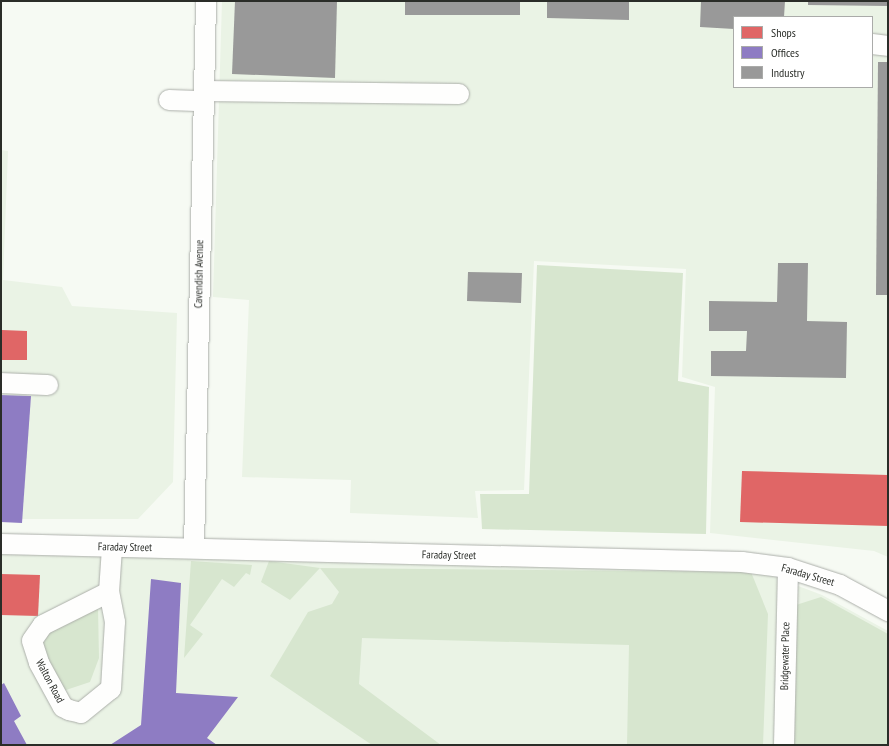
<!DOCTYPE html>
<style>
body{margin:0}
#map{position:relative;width:889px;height:746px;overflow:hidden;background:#f6faf3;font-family:"PT Sans Narrow",sans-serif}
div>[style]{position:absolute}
.built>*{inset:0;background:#eaf3e5}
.green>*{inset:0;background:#d7e6cf}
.shops>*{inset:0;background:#e06666}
.offices>*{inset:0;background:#8e7cc3}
.industry>*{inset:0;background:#999}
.roads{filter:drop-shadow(0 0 1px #acafaa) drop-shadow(0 0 1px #acafaa)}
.minor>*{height:20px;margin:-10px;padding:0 10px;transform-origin:10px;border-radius:10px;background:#fefefd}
span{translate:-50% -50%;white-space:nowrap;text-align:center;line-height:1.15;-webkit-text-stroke:4px #fff;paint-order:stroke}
.street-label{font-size:11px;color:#2a2d28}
.frame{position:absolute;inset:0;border:2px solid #2a2d28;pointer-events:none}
.legend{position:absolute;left:733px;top:16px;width:140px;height:72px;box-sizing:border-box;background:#fff;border:1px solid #aaaba9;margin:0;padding:5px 7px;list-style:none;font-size:12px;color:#2a2d28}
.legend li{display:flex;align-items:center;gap:8px;height:20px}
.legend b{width:20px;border:1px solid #aaaba9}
</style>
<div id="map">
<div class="built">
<div style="clip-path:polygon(evenodd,222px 1px,888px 1px,888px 557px,874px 551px,710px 533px,715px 387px,682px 377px,686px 269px,534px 261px,524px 490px,475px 491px,478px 518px,350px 513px,351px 480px,242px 477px,249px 300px,213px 297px,222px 1px,734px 17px,872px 17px,872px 87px,734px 87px,734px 17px)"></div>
<div style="clip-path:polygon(1px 150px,8px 151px,3px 280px,62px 287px,72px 306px,177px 313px,173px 482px,138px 519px,1px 519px)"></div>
<div style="clip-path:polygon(1px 551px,307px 562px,751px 568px,822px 595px,888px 631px,888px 745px,1px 745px)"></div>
</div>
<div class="green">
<div style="clip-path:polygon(537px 265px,683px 273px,678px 381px,709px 387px,706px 534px,482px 529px,480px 494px,529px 494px)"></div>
<div style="clip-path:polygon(191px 561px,252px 565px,250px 575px,246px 573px,234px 587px,222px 579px,190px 625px,203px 634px,184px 658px)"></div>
<div style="clip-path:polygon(269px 561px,320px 568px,751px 572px,768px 614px,763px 745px,627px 745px,629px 645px,362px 638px,359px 684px,441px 745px,372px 745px,270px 676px,308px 612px,332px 604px,339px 592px,320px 568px,290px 600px,261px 582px)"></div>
<div style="clip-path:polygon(821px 597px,888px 634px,888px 745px,790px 745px,796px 605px)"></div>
<div style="clip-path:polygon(98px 609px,99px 658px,90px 682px,63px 691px,45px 659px,42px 634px,76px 612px)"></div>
</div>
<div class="shops">
<div style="clip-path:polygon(2px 330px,27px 331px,27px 360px,2px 360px)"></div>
<div style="clip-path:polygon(742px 471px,888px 475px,888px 526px,740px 522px)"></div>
<div style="clip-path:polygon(1px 574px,40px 575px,38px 616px,1px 615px)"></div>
</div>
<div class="offices">
<div style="clip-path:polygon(1px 395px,31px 396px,22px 523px,1px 522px)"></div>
<div style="clip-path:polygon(151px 579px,181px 583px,176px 693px,238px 697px,207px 738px,217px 745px,110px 745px,141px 725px)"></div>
<div style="clip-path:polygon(4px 683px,21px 716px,14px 721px,27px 745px,1px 745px,1px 685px)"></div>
</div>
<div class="industry">
<div style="clip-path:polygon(235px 1px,337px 1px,335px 78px,232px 74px)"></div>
<div style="clip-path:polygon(405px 1px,520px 1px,520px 15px,405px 15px)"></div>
<div style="clip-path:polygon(547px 1px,629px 1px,629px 20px,547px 18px)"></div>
<div style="clip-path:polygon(701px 1px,785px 1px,784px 17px,734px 17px,734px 29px,700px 27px)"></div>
<div style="clip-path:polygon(808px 1px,888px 1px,888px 6px,808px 5px)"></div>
<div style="clip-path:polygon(878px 62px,888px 62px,888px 295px,876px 295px)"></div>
<div style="clip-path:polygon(778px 263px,808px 263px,807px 321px,847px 322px,846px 378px,711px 376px,711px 351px,746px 351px,747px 331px,709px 331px,709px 301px,777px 302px)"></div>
<div style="clip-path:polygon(468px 272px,522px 273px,521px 303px,467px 301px)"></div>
</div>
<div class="roads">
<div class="minor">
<div style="left:872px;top:44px;width:16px;rotate:7deg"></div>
<div style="left:204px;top:91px;width:255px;rotate:0.7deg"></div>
<div style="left:169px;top:100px;width:34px;rotate:2deg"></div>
<div style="left:1px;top:383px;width:47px;rotate:2.4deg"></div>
<div style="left:1px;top:544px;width:741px;rotate:1.39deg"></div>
<div style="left:742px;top:562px;width:46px;rotate:7.4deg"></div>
<div style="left:788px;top:568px;width:55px;rotate:18.1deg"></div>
<div style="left:840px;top:585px;width:55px;rotate:28.4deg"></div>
<div style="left:194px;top:548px;width:547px;rotate:-88.74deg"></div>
<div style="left:109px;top:592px;width:74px;rotate:153.4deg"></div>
<div style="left:43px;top:625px;width:19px;rotate:125deg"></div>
<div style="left:32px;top:641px;width:23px;rotate:72deg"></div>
<div style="left:39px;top:663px;width:50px;rotate:61.4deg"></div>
<div style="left:63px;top:707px;width:7px;rotate:27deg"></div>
<div style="left:69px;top:710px;width:12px;rotate:14deg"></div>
<div style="left:81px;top:713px;width:38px;rotate:-39deg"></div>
<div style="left:111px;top:689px;width:67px;rotate:-86.6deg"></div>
<div style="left:115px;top:622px;width:31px;rotate:-101deg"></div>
<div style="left:109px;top:592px;width:44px;rotate:-86.1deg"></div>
<div style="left:784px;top:745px;width:177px;rotate:-88.7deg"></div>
</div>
</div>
<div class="street-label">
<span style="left:199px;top:274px;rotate:-89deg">Cavendish Avenue</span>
<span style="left:125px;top:547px;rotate:1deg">Faraday Street</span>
<span style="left:449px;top:555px;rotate:1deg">Faraday Street</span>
<span style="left:808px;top:575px;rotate:16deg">Faraday Street</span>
<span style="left:785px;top:656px;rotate:-89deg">Bridgewater Place</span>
<span style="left:50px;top:681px;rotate:62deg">Walton Road</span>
</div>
<div class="frame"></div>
<ul class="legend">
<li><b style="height:11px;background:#e06666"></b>Shops</li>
<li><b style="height:11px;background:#8e7cc3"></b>Offices</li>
<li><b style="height:11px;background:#999"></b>Industry</li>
</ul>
</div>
